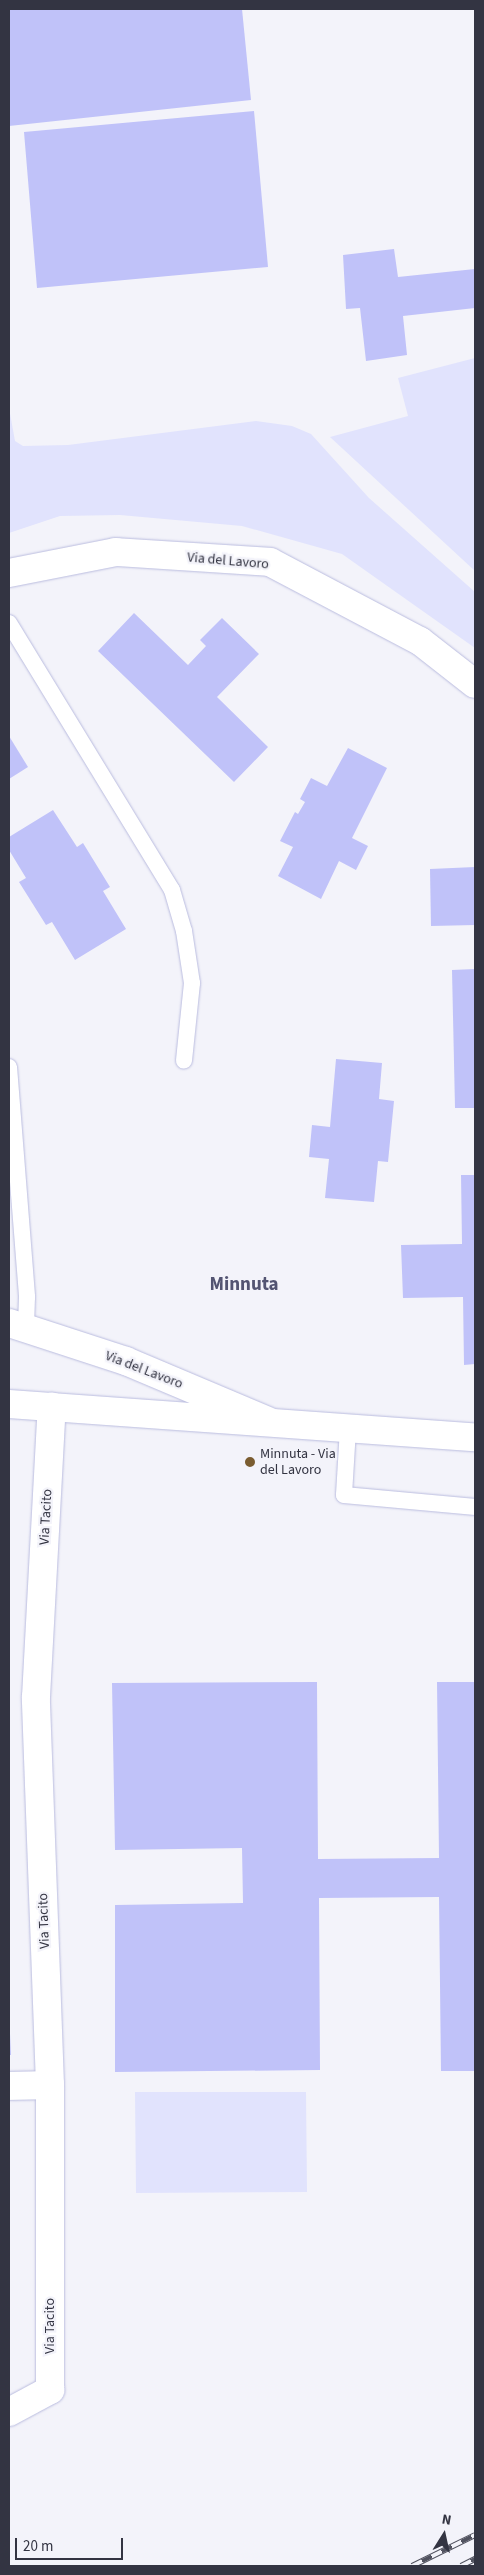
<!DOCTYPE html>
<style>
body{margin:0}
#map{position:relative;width:484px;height:2575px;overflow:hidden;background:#f3f3fa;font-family:"Source Sans 3",sans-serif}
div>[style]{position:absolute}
.green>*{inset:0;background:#e1e3fd}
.building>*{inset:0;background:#c0c2f9}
.roads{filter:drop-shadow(0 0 1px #babcdf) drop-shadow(0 0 1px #babcdf)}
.lane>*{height:16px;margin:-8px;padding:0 8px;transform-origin:8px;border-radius:8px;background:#fff}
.street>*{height:28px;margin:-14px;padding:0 14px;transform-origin:14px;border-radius:14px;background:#fff}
.secondary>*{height:28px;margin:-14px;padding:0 14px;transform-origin:14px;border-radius:14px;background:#fff}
.rail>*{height:5.5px;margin-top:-2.75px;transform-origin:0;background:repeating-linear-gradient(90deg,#f3f3fa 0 11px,#51525f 0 22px);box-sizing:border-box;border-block:1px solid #51525f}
.dots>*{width:14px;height:14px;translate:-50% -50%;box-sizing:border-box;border:2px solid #f3f3fa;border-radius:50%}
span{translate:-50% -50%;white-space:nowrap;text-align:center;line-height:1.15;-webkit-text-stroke:4.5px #f3f3fa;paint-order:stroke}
.street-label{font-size:14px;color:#333442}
.poi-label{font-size:14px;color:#333442}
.left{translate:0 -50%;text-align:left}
.district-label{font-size:19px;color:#535472;font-weight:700}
.frame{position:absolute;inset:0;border:10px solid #333442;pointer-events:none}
.north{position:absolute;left:419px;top:2510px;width:50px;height:50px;-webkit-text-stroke:4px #f3f3fa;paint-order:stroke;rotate:10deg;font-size:14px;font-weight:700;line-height:20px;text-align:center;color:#333442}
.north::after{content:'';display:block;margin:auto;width:18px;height:22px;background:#333442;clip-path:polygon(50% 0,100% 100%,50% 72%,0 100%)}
.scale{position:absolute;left:15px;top:2538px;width:108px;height:22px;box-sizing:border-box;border:2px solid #333442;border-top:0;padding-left:6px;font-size:15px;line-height:18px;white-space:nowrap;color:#333442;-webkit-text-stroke:4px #f3f3fa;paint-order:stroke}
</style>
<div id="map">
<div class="green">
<div style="clip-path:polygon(475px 358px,475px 571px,330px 437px,408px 416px,398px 378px)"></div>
<div style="clip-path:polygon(9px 408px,15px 441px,23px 446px,68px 445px,256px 421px,292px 426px,311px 434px,369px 498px,475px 592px,475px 648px,342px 554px,242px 526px,120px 515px,60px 516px,9px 533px)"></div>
<div style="clip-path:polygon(135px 2092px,306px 2092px,307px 2192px,136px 2193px)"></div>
</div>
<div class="building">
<div style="clip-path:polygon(9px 9px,242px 9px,251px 100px,9px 126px)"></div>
<div style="clip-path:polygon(254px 111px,268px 267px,37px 288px,24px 132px)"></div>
<div style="clip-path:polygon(394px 249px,398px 277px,475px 269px,475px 308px,403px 316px,407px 355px,366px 361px,360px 308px,346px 309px,343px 255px)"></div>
<div style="clip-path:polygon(134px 613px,188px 665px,206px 646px,200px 640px,222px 618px,259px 654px,217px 697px,268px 747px,234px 782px,98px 651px)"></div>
<div style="clip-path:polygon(9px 736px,28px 767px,9px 779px)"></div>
<div style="clip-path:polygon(348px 748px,387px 768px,352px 838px,368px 846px,356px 870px,339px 861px,321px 899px,278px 876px,293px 847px,280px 841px,295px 812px,298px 814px,305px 802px,300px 799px,311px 778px,327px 786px)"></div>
<div style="clip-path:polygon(53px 810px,77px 847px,83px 843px,110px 887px,103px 891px,126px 929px,75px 960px,52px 922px,46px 925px,19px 882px,26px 878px,9px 850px,9px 837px)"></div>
<div style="clip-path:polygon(475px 867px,475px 925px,431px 926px,430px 869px)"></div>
<div style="clip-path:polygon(475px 969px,475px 1108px,455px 1108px,452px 970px)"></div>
<div style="clip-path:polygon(336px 1059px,382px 1063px,379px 1099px,394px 1101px,388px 1162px,378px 1161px,374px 1202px,325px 1198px,329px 1159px,309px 1157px,312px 1125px,330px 1127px)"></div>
<div style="clip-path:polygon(461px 1175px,475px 1175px,475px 1364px,464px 1365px,463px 1297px,403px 1298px,401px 1245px,462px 1244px)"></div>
<div style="clip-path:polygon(317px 1682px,318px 1859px,439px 1858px,437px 1682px,475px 1682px,475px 2071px,441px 2071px,439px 1897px,319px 1898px,320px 2070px,115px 2072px,115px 1905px,243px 1903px,242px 1848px,115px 1850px,112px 1683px)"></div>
<div style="clip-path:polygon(9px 2012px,11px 2055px,9px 2055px)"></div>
</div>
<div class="roads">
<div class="lane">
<div style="left:9px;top:623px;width:313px;rotate:58.6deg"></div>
<div style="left:172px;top:890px;width:43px;rotate:73.7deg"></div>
<div style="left:184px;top:931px;width:53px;rotate:81.3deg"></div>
<div style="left:192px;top:983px;width:78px;rotate:95.9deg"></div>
<div style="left:9px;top:1067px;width:231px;rotate:85.5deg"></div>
<div style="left:27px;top:1297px;width:31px;rotate:92deg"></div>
<div style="left:348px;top:1429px;width:66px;rotate:93.5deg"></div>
<div style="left:344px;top:1495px;width:132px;rotate:5.2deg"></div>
</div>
<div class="street">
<div style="left:9px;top:573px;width:109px;rotate:-11.1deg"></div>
<div style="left:116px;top:552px;width:154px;rotate:3.7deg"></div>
<div style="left:270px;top:562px;width:170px;rotate:27.8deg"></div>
<div style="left:420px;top:641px;width:70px;rotate:38deg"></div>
<div style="left:9px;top:1323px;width:123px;rotate:18deg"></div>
<div style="left:126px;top:1361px;width:154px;rotate:22.9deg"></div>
<div style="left:9px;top:2086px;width:41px;rotate:-1.4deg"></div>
<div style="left:9px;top:2412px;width:47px;rotate:-28.2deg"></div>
<div style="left:50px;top:2390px;width:305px;rotate:-90deg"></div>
<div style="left:50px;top:2085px;width:388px;rotate:-92.1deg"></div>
<div style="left:36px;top:1697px;width:291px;rotate:-86.9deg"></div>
</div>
<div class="secondary">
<div style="left:9px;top:1404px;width:467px;rotate:4.1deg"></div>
</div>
</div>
<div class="rail">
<div style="left:412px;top:2566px;width:70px;rotate:-26.2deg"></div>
<div style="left:461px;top:2566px;width:16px;rotate:-27deg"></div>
</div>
<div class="dots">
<div style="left:250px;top:1462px;background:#7a5c30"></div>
</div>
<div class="street-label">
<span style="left:228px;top:561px;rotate:5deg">Via del Lavoro</span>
<span style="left:144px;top:1370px;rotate:21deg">Via del Lavoro</span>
<span style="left:46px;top:1517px;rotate:-87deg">Via Tacito</span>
<span style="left:44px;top:1921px;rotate:-92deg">Via Tacito</span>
<span style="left:50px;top:2326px;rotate:-90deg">Via Tacito</span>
</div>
<div class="poi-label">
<span class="left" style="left:260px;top:1462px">Minnuta - Via<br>del Lavoro</span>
</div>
<div class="district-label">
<span style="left:244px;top:1285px">Minnuta</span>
</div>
<div class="frame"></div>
<div class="north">N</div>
<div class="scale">20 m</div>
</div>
